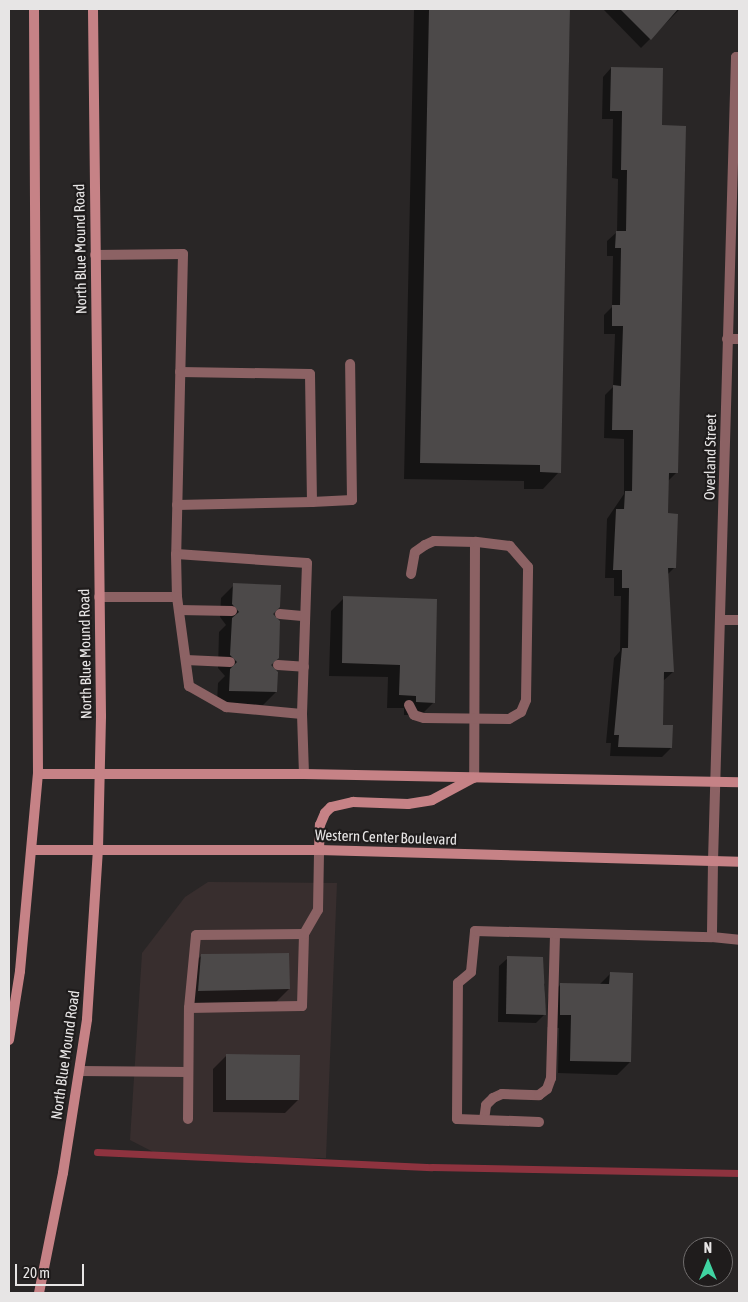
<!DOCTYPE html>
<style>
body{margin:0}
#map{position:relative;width:748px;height:1302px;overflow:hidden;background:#292626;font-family:"Asap Condensed",sans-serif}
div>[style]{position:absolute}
.built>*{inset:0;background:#382e2e}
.shadow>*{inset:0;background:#0007}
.stream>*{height:7px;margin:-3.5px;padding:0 3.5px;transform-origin:3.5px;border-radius:3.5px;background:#8e333f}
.building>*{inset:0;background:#4c4949}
.lane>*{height:10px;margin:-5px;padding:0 5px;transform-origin:5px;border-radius:5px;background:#8c6264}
.street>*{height:10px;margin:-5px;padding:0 5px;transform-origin:5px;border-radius:5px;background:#8c6264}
.secondary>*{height:10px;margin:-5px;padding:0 5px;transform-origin:5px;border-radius:5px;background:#c68286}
span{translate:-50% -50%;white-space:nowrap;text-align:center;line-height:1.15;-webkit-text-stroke:4.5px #1f1c1c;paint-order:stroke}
.street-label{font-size:15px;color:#e7e5e5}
.frame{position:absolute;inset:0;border:10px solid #e7e5e5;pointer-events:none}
.north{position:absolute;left:683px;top:1237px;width:50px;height:50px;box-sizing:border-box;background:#1f1c1c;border:1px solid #6f6c6c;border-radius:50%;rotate:0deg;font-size:14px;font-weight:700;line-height:20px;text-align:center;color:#e7e5e5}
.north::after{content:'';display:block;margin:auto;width:18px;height:22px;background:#40d4a2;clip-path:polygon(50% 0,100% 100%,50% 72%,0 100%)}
.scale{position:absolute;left:15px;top:1264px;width:69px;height:22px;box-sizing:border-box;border:2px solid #e7e5e5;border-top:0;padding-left:6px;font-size:15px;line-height:18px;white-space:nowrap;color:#e7e5e5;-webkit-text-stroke:4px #1f1c1c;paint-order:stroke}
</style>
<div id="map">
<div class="built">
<div style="clip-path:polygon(208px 882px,337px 883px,326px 1158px,163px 1157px,130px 1140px,142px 953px,185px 897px)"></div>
</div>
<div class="shadow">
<div style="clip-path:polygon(414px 9px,570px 9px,559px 472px,543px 489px,524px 489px,524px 481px,404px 479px)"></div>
<div style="clip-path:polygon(603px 9px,680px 9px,641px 48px)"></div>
<div style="clip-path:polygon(611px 68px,660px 127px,677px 472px,668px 481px,666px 514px,675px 567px,667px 575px,673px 672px,663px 681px,662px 726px,671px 748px,662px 757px,610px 756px,611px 743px,606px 743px,614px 658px,620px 651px,621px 596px,614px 596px,614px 578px,605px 578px,607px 519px,624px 494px,624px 439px,604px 438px,605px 395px,613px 387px,615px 334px,604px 334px,604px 315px,612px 307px,613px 256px,607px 256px,607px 241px,617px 232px,618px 179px,612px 178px,613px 119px,602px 119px,603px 77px)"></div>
<div style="clip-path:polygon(234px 585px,272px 614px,270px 665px,276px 692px,263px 705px,217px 703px,218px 683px,225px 676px,218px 668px,219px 632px,226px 625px,220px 617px,221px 598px)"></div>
<div style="clip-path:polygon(344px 598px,434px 702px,421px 715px,404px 715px,404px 708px,387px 708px,388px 677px,329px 676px,331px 611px)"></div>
<div style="clip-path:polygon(202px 955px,289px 989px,276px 1002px,186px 1003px,189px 968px)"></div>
<div style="clip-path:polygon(508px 958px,545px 984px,545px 1014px,536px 1023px,498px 1022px,499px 966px)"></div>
<div style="clip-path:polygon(610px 974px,630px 1062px,617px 1075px,558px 1073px,559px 1028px,547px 1027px,548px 997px,561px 984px,599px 985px)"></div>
<div style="clip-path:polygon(226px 1056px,298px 1100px,285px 1113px,213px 1112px,213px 1069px)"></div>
</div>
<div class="stream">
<div style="left:97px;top:1152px;width:335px;rotate:2.6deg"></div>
<div style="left:432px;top:1167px;width:307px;rotate:1.1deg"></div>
</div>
<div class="building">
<div style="clip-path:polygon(429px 9px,570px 9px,561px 473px,540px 472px,540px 465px,420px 463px)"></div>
<div style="clip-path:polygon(620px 9px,678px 9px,651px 40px)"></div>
<div style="clip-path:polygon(611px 67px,663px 68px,662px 125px,686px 126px,678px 473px,669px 473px,668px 513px,678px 514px,676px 568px,668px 568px,674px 672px,664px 672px,663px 725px,673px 725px,672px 748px,618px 747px,619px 735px,614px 735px,622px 648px,628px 648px,629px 588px,622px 588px,622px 570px,613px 570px,616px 509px,624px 509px,625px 491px,632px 491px,633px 430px,612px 430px,613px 385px,621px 386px,623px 326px,612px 326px,612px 305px,620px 305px,621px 248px,615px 248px,616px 231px,626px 231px,627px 170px,621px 170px,622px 111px,610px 111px)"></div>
<div style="clip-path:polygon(233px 583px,281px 585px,280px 607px,273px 614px,280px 621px,279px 658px,271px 665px,278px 672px,277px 692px,229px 691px,230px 669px,237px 662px,230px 655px,232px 618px,239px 612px,232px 604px)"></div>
<div style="clip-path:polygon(343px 596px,437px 599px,435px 703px,416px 702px,416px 696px,399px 695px,400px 665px,342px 663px)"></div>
<div style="clip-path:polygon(289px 953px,290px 989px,198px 991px,201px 954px)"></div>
<div style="clip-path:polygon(507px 956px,543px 957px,546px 1015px,506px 1014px)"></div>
<div style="clip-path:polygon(610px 972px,633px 973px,631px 1062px,570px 1061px,571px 1015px,560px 1015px,560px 983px,609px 984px)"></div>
<div style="clip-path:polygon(226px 1054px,300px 1055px,299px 1100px,226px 1100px)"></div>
</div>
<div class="lane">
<div style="left:95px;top:255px;width:88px;rotate:-0.7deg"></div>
<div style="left:183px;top:254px;width:300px;rotate:91.3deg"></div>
<div style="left:312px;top:502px;width:40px;rotate:-2.9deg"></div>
<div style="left:352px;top:500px;width:136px;rotate:-90.8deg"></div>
<div style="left:177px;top:505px;width:135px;rotate:-1.3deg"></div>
<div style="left:312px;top:502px;width:128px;rotate:-90.9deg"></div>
<div style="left:310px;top:374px;width:130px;rotate:-179.1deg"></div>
<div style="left:411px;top:574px;width:22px;rotate:-80deg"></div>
<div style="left:415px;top:552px;width:12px;rotate:-35deg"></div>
<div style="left:425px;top:545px;width:10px;rotate:-24deg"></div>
<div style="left:434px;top:541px;width:41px;rotate:1.4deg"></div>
<div style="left:475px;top:542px;width:236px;rotate:90.2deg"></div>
<div style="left:99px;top:597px;width:78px"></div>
<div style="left:179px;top:610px;width:53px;rotate:1.1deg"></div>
<div style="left:280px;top:614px;width:25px;rotate:5deg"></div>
<div style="left:186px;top:660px;width:44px;rotate:2.6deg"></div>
<div style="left:278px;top:665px;width:26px;rotate:4deg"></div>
<div style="left:409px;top:705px;width:11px;rotate:63deg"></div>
<div style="left:414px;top:715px;width:10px;rotate:17deg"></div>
<div style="left:424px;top:718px;width:85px;rotate:0.7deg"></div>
<div style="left:509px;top:719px;width:14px;rotate:-30deg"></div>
<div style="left:521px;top:712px;width:13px;rotate:-67deg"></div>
<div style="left:526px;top:700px;width:133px;rotate:-89.1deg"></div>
<div style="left:528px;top:567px;width:28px;rotate:-131deg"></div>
<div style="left:510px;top:546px;width:35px;rotate:-173deg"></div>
<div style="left:302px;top:714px;width:151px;rotate:-88.1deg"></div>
<div style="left:307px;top:563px;width:131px;rotate:-176.1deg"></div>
<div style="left:176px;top:554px;width:43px;rotate:88.7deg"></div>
<div style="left:177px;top:597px;width:90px;rotate:82.3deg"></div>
<div style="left:189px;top:686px;width:43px;rotate:29.6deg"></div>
<div style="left:226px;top:707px;width:76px;rotate:5.3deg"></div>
<div style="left:302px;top:714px;width:60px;rotate:88.1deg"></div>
<div style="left:713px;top:861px;width:76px;rotate:90.8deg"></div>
<div style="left:712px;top:937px;width:27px;rotate:6deg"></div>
<div style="left:189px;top:1008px;width:113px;rotate:-1deg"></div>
<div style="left:302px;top:1006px;width:72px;rotate:-88.4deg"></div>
<div style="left:80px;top:1071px;width:108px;rotate:0.5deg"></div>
<div style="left:188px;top:1119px;width:111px;rotate:-89.5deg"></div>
<div style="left:189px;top:1008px;width:73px;rotate:-84.5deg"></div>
<div style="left:196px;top:935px;width:108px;rotate:-0.5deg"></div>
<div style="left:304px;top:934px;width:28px;rotate:-60deg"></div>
<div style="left:318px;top:910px;width:60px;rotate:-89deg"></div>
<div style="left:484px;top:1120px;width:15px;rotate:-82deg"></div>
<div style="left:486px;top:1105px;width:10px;rotate:-45deg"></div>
<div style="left:493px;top:1098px;width:10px;rotate:-24deg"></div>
<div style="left:502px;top:1094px;width:37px;rotate:2deg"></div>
<div style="left:539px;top:1095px;width:10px;rotate:-37deg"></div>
<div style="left:547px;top:1089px;width:12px;rotate:-70deg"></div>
<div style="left:551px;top:1078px;width:145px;rotate:-88.4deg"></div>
<div style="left:539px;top:1122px;width:82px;rotate:-177.9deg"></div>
<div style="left:457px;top:1119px;width:136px;rotate:-89.6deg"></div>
<div style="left:458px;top:983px;width:17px;rotate:-40deg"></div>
<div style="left:471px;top:972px;width:41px;rotate:-84.4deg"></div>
<div style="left:475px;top:931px;width:237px;rotate:1.5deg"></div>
</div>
<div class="street">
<div style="left:727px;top:339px;width:12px"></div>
<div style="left:722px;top:620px;width:17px"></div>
<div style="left:713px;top:861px;width:804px;rotate:-88.36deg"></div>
<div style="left:736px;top:57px;width:3px"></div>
</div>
<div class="secondary">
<div style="left:38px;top:774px;width:266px"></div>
<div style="left:304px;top:774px;width:435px;rotate:1.1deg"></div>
<div style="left:33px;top:850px;width:286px"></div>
<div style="left:319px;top:850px;width:420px;rotate:1.6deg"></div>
<div style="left:319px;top:850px;width:25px;rotate:-88deg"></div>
<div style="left:320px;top:825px;width:13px;rotate:-67deg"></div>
<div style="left:325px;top:813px;width:8px;rotate:-45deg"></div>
<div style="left:331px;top:807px;width:23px;rotate:-13deg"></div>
<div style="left:353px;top:802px;width:55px;rotate:2.1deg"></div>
<div style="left:408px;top:804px;width:24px;rotate:-9deg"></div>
<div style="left:432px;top:800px;width:47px;rotate:-28.2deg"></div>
<div style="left:9px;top:1040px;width:70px;rotate:-80.9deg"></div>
<div style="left:20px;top:971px;width:198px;rotate:-84.8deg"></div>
<div style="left:38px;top:774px;width:765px;rotate:-90.3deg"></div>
<div style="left:39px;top:1293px;width:122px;rotate:-78.7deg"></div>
<div style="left:63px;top:1173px;width:156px;rotate:-81.1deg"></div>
<div style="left:87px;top:1019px;width:170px;rotate:-86.3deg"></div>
<div style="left:98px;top:849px;width:133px;rotate:-88.7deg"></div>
<div style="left:101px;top:716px;width:707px;rotate:-90.65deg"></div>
</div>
<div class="street-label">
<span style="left:80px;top:249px;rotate:-91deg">North Blue Mound Road</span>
<span style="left:710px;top:457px;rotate:-89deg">Overland Street</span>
<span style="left:85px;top:654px;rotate:-91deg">North Blue Mound Road</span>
<span style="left:386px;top:837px;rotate:2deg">Western Center Boulevard</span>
<span style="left:65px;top:1055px;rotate:-82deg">North Blue Mound Road</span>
</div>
<div class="frame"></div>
<div class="north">N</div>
<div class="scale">20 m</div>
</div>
